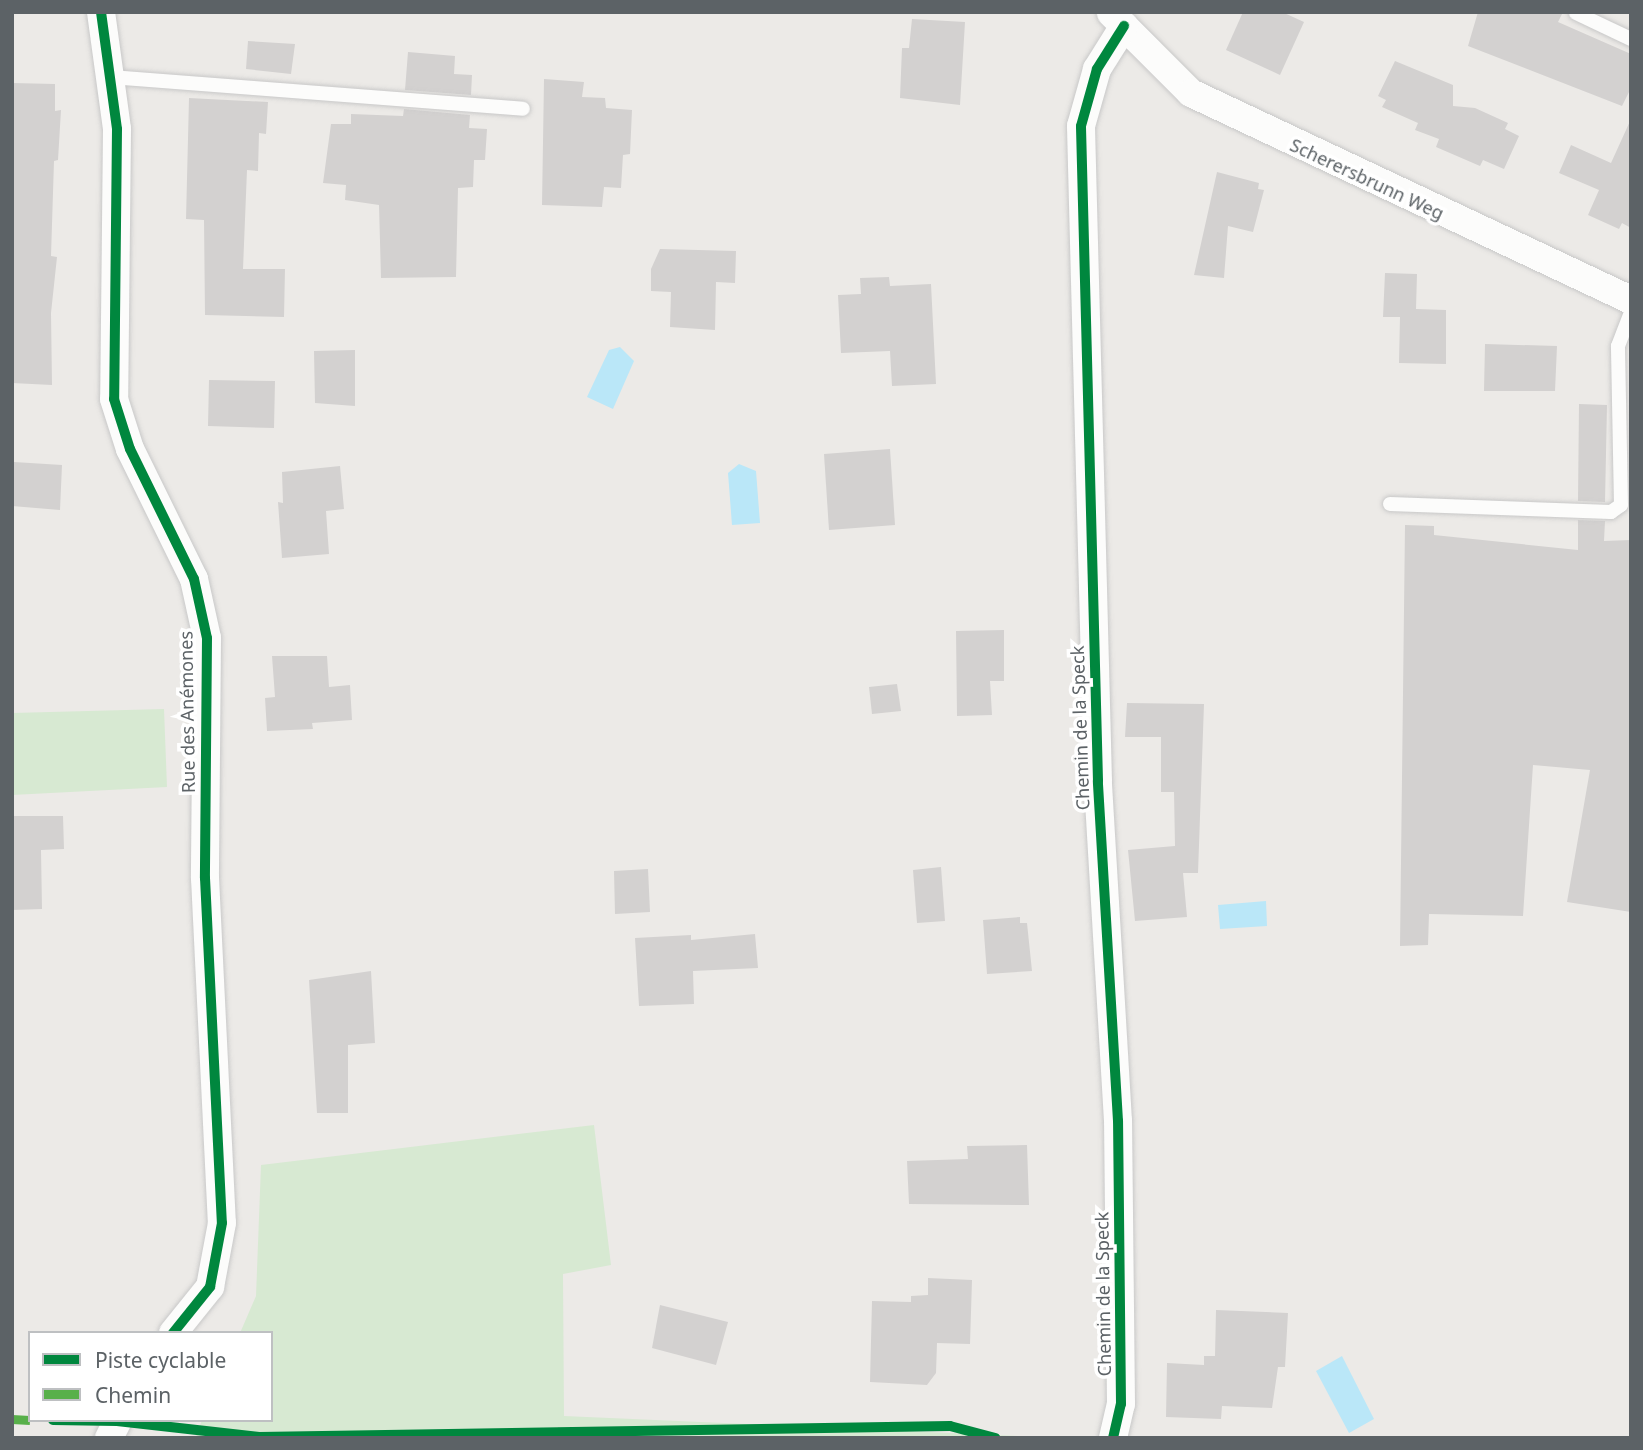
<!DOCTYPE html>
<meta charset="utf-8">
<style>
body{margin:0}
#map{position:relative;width:1643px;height:1450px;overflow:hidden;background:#eceae7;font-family:"Noto Sans",sans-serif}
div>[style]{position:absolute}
.green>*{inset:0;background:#d7e9d2}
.water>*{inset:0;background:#bae7f8}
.building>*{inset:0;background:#d3d1d0}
.roads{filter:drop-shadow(0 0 2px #c8c8c8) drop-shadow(0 0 2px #c8c8c8)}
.service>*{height:14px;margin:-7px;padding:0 7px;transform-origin:7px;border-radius:7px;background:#fcfcfb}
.minor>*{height:28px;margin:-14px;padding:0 14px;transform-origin:14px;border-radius:14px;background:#fcfcfb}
.quiet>*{height:9px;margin-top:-4.5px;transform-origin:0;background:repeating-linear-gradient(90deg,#58b04a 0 18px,transparent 0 27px)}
.cycleway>*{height:10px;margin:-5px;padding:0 5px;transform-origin:5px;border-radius:5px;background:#00873e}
span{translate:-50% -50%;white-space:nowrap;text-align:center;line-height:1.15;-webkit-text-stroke:7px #fff;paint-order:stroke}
.street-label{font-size:18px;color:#5c6266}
.frame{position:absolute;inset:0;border:14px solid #5c6266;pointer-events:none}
.legend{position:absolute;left:28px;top:1331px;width:245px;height:91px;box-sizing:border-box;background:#fff;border:2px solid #bec0c2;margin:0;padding:9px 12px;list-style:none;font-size:21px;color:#5c6266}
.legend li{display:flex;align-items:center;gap:14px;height:35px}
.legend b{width:35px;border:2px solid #bec0c2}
</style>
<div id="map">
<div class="green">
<div style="clip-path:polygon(164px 709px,167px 787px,12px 795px,12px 713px)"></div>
<div style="clip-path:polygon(594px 1125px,611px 1265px,563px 1274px,564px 1416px,1062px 1438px,195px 1438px,202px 1420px,271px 1420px,271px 1333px,240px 1333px,256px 1296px,261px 1165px)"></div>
</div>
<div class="water">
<div style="clip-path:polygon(620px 347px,634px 361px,613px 409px,587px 397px,609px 350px)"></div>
<div style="clip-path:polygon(739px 464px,756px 471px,760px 523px,732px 525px,728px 473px)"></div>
<div style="clip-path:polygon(1266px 901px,1267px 926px,1220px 929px,1218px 905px)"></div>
<div style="clip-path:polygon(1342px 1356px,1374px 1419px,1349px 1433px,1316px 1371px)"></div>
</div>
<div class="building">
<div style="clip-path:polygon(1243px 12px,1282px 12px,1304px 22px,1280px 75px,1226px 50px)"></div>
<div style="clip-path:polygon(1478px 12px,1563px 12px,1558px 22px,1631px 54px,1631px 88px,1622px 106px,1468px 46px)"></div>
<div style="clip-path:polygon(912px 19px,965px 22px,960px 105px,900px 98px,902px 48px,909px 48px)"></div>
<div style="clip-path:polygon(248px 41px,295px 44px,291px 74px,246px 69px)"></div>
<div style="clip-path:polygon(408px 52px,455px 56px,454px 74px,472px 75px,471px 95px,405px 90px)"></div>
<div style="clip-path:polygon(1395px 61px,1453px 85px,1453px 106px,1475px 108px,1508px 123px,1505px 129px,1519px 136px,1504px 169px,1483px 160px,1480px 166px,1436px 147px,1439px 139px,1415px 130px,1418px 123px,1382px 107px,1386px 100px,1378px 96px)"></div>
<div style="clip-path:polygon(544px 79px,584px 82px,582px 97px,605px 98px,606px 108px,632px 110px,630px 154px,623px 155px,621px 188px,604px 187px,602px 207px,542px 205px)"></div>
<div style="clip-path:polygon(12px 83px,55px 84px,55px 111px,61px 110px,58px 160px,54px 161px,51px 256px,57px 257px,51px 313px,52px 385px,12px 383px)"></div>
<div style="clip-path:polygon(189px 98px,268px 102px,266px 134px,259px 133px,258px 171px,247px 170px,243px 269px,285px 269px,284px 317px,205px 315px,204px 220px,186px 219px)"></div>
<div style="clip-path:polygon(404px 109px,470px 115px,469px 128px,487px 129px,485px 160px,474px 160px,473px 187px,458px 188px,456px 277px,381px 278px,379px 205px,345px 200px,346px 185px,323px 183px,331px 124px,351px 124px,351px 114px,403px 116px)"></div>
<div style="clip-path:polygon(1631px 119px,1631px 228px,1622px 223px,1619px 229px,1588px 215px,1599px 190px,1559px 173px,1571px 145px,1611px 163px)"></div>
<div style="clip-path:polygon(1217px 172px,1259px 183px,1258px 189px,1264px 190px,1253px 232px,1228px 226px,1224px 278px,1194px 275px)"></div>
<div style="clip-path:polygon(660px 249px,736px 251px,735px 283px,716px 282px,715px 330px,670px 327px,671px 292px,651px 291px,651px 269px)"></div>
<div style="clip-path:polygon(1385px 273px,1417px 274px,1416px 309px,1446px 310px,1446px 364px,1399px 363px,1400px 317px,1383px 317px)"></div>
<div style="clip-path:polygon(889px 277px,890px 286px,931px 284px,936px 384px,892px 386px,890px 351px,841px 353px,838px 295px,861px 294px,860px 278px)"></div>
<div style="clip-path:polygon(1485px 344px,1557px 346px,1555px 391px,1484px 391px)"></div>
<div style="clip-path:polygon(355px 350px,355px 406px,315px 403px,314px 351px)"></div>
<div style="clip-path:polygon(209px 380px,275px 381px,274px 428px,208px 426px)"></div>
<div style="clip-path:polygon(1579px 404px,1607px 405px,1605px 502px,1578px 501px)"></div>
<div style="clip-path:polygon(890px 449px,895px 525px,829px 530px,824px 454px)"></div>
<div style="clip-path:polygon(14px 462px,62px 465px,60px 510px,12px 506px)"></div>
<div style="clip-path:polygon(340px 466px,344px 509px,326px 511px,329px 554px,282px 558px,278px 502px,283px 503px,282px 472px)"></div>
<div style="clip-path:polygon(1578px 520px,1605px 521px,1604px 541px,1631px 540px,1631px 912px,1567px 902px,1590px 770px,1533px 765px,1523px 916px,1429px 914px,1428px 945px,1400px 946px,1405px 525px,1434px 526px,1434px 535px,1578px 550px)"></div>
<div style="clip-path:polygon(1004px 630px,1004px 681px,990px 681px,992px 715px,957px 716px,956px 631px)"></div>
<div style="clip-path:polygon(272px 656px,327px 656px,329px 687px,350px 685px,352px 720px,312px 723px,313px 729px,267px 731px,265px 698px,275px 697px)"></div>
<div style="clip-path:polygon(897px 684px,901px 711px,872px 714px,869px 687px)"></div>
<div style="clip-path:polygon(1127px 703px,1204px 704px,1198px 873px,1183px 873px,1187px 917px,1135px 921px,1128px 850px,1175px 846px,1174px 792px,1161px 792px,1161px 737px,1125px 737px)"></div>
<div style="clip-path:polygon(12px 816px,63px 816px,64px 849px,41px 850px,42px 909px,12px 910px)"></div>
<div style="clip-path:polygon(941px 867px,945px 921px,917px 923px,913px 870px)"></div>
<div style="clip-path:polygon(648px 869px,650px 912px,615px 914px,614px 871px)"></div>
<div style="clip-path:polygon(1020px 917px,1020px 923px,1027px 923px,1032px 971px,987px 974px,983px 920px)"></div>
<div style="clip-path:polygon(755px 934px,758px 968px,693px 971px,694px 1004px,639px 1006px,635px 938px,691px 935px,691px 940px)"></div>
<div style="clip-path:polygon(371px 971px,375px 1043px,348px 1045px,348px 1113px,317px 1113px,309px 980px)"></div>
<div style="clip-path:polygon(1027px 1145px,1029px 1205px,909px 1204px,907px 1161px,968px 1159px,967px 1146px)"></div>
<div style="clip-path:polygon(928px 1278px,972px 1280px,970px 1344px,937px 1343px,936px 1373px,927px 1385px,870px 1382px,872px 1301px,911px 1302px,911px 1296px,928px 1295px)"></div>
<div style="clip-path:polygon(660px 1305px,728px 1322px,716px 1365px,652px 1348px)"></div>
<div style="clip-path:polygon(1216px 1310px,1288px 1313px,1285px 1367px,1278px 1367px,1272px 1408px,1222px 1406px,1221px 1419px,1166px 1417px,1167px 1363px,1204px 1365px,1204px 1356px,1215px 1356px)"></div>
</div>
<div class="roads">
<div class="service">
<div style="left:1576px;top:13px;width:61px;rotate:25.3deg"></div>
<div style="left:111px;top:77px;width:413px;rotate:4.4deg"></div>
<div style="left:1390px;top:504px;width:221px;rotate:2.1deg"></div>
<div style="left:1611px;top:512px;width:12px;rotate:-35deg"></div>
<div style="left:1621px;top:505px;width:159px;rotate:-91.1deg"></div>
<div style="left:1618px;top:346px;width:36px;rotate:-69deg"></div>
</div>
<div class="minor">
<div style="left:101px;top:12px;width:118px;rotate:82.2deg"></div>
<div style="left:117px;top:129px;width:270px;rotate:90.6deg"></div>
<div style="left:114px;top:399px;width:52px;rotate:72.3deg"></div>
<div style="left:130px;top:449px;width:145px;rotate:63.8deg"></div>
<div style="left:194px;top:579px;width:60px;rotate:77.6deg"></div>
<div style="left:207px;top:638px;width:240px;rotate:90.5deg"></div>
<div style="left:205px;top:878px;width:345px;rotate:87.2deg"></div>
<div style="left:222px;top:1223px;width:65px;rotate:100.6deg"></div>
<div style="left:210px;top:1287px;width:59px;rotate:128.8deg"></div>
<div style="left:1111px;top:13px;width:113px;rotate:45deg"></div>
<div style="left:1191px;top:93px;width:486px;rotate:25.2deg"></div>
<div style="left:109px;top:1438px;width:20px;rotate:-63deg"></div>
<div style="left:1113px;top:1438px;width:35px;rotate:-77deg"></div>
<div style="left:1121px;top:1404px;width:283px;rotate:-90.6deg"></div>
<div style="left:1118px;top:1121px;width:341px;rotate:-93.4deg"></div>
<div style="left:1098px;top:781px;width:655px;rotate:-91.49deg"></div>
<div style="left:1081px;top:126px;width:59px;rotate:-74.3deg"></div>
<div style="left:1097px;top:69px;width:51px;rotate:-57.9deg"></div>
</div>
</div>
<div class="quiet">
<div style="left:12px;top:1419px;width:18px;rotate:3deg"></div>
</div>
<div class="cycleway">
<div style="left:101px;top:12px;width:118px;rotate:82.2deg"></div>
<div style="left:117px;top:129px;width:270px;rotate:90.6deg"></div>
<div style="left:114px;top:399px;width:52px;rotate:72.3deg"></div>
<div style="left:130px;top:449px;width:145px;rotate:63.8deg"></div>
<div style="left:194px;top:579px;width:60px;rotate:77.6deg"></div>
<div style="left:207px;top:638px;width:240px;rotate:90.5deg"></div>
<div style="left:205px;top:878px;width:345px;rotate:87.2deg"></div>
<div style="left:222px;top:1223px;width:65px;rotate:100.6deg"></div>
<div style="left:210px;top:1287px;width:59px;rotate:128.8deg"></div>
<div style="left:53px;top:1420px;width:64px;rotate:0.9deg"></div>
<div style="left:117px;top:1421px;width:143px;rotate:6.4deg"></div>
<div style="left:259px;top:1437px;width:691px;rotate:-0.91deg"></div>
<div style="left:950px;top:1426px;width:47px;rotate:14.9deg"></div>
<div style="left:1113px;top:1438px;width:35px;rotate:-77deg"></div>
<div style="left:1121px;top:1404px;width:283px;rotate:-90.6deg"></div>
<div style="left:1118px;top:1121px;width:341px;rotate:-93.4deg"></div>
<div style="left:1098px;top:781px;width:655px;rotate:-91.49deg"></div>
<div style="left:1081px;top:126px;width:59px;rotate:-74.3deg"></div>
<div style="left:1097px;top:69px;width:51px;rotate:-57.9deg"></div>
</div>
<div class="street-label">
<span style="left:1367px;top:179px;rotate:25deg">Scherersbrunn Weg</span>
<span style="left:187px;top:712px;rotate:-91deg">Rue des Anémones</span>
<span style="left:1080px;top:728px;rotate:-92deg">Chemin de la Speck</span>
<span style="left:1103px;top:1294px;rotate:-91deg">Chemin de la Speck</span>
</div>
<div class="frame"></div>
<ul class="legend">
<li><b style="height:9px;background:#00873e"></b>Piste cyclable</li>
<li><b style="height:9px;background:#58b04a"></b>Chemin</li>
</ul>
</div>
